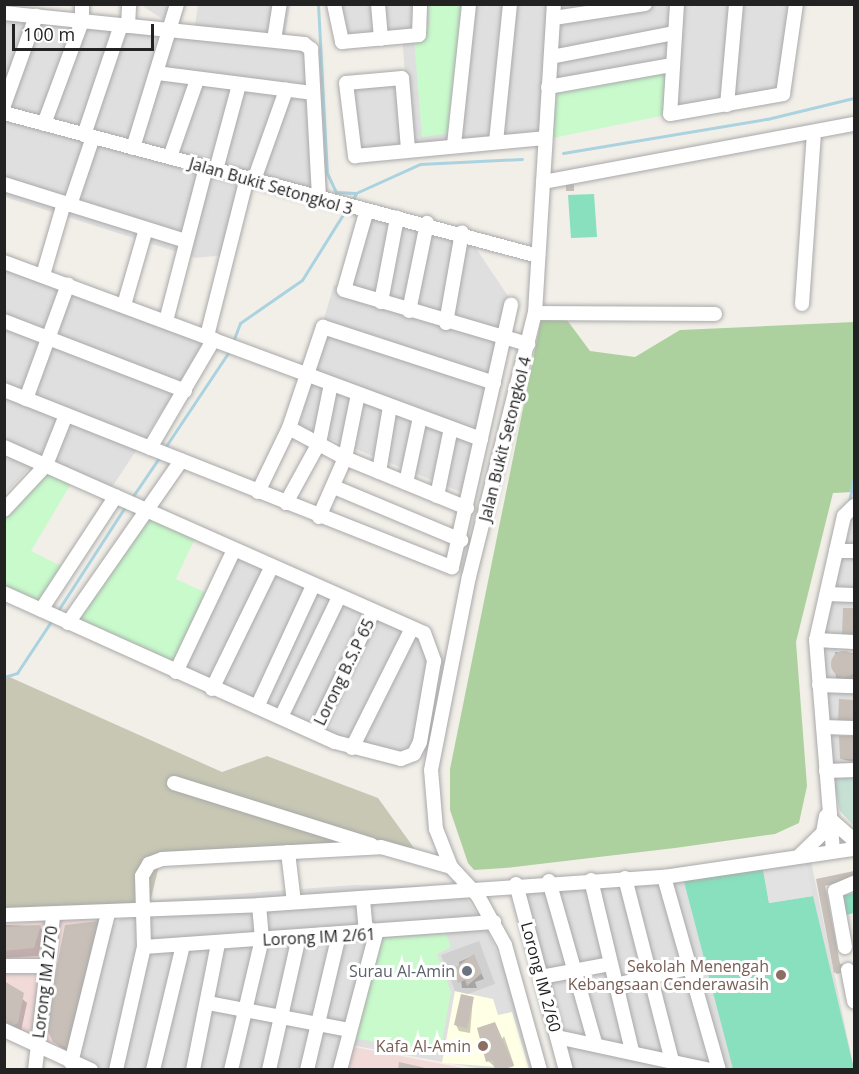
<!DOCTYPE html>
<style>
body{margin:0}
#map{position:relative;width:859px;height:1074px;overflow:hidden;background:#f2efe9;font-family:"Open Sans",sans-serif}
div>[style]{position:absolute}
.residential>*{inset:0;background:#e0dfdf}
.commercial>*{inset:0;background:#f2dad9}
.education>*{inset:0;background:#ffffe5}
.religious>*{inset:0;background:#d0d0d0}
.construction>*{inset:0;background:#c7c7b4}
.forest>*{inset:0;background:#add19e}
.wetland>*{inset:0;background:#c6e0d4}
.park>*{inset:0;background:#c8facc}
.pitch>*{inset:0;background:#88e0be}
.parking>*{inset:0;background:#e2e2e2}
.shadow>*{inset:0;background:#0003}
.stream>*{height:3px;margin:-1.5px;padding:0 1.5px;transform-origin:1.5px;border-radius:1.5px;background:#aad3df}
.building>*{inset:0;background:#c7bfb8}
.round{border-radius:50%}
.roads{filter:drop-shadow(0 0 2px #a9a9a9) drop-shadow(0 0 2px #a9a9a9)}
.minor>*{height:14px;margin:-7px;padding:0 7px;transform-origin:7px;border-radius:7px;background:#fff}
.dots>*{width:16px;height:16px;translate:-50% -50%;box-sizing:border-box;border:3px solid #fff;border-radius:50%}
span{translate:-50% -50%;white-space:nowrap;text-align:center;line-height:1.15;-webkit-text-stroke:6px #fff;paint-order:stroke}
.street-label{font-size:16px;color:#222}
.education-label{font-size:16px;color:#785e54}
.right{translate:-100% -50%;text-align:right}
.worship-label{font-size:16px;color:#5b616d}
.frame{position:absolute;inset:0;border:6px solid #222;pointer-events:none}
.scale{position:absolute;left:12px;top:24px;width:142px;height:27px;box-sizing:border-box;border:3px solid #222;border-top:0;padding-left:8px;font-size:18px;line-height:21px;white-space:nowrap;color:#222;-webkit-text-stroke:4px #fff;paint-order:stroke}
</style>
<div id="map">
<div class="residential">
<div style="clip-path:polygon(141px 5px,184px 5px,181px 21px,167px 22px)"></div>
<div style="clip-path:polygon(198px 5px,290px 5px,284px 42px,321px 50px,328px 202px,256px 179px,234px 254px,196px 258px,5px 197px,4px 11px,195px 26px)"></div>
<div style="clip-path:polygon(336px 5px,796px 5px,780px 92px,548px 134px,356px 151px,349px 80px,405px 75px,402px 35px,340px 39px)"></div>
<div style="clip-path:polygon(367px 211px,465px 232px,514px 305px,473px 497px,299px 426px,313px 371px,309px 369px,334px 285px,347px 290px)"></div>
<div style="clip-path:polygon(4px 259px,214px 334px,106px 496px,32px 465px,5px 494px)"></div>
<div style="clip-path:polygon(854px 509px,854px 770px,831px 770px,820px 649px)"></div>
<div style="clip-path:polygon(236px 554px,413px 630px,430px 647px,413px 745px,396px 753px,339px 738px,182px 668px)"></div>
<div style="clip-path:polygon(811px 861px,854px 1069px,564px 1069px,511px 893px,667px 884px)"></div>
<div style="clip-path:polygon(354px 885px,443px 886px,462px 892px,487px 929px,531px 1034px,539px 1069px,481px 1069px,345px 1044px,339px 1069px,77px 1070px,107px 930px,142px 901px)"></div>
</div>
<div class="commercial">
<div style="clip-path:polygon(102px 916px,70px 1060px,5px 1027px,4px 924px)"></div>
<div style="clip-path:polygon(349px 1046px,468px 1069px,343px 1070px)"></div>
</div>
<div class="education">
<div style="clip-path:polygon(455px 991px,493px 999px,498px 1015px,512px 1012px,529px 1069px,442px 1063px)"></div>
</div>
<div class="religious">
<div style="clip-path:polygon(479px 941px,495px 984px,468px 994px,455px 991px,441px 955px)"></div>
</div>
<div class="construction">
<div style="clip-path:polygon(5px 675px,222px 772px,267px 756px,378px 798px,414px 848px,361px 846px,160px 862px,148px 910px,5px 912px)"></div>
</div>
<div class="forest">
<div style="clip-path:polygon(541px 320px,567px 320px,590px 351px,635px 357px,680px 330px,854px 322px,854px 492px,833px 493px,796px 642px,807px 786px,799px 823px,775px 834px,675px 848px,505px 868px,474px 870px,468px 863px,450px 810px,450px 769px)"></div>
</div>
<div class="wetland">
<div style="clip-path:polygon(833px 778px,854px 778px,854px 826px,840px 811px)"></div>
</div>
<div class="park">
<div style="clip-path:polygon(428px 5px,465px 5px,453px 133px,422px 137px,414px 39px,429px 26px)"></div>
<div style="clip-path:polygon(670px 67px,666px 115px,543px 140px,546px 89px)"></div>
<div style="clip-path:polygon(46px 465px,75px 477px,31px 551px,63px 567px,40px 603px,5px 589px,5px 510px)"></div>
<div style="clip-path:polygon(149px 517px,196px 536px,176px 579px,213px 596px,176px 672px,68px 623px)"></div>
<div style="clip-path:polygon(446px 934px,451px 947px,437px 954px,451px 992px,440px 1054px,353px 1038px,379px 939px)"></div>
</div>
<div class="pitch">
<div style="clip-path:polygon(594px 194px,597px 237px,571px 238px,568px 195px)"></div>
<div style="clip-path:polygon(762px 864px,769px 903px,813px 896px,854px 1069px,733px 1069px,682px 874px)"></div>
<div style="clip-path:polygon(854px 893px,854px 913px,846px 915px,842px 896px)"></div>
</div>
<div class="parking">
<div style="clip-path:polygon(805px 857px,813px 896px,769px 903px,762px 864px)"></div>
</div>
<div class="shadow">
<div style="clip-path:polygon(835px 652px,854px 653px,854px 680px,836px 679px)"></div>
<div style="clip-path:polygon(841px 738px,854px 738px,854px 762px,841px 759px)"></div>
<div style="clip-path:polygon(854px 873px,854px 880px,824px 886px,840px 966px,854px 964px,854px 970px,836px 974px,818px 880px)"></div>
<div style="clip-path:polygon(99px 923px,74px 1056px,54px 1042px)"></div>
<div style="clip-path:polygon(4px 925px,40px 926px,44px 934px,38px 956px,4px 958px)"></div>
<div style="clip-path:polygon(473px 956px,484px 979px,475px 982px,477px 988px,462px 988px,459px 962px)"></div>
<div style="clip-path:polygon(4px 983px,27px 1003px,21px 1031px,4px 1026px)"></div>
<div style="clip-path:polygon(473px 998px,470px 1033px,459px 1031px,456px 1025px)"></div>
<div style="clip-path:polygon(504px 1036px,514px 1065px,497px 1069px,488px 1061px)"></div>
</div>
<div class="stream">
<div style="left:318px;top:4px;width:169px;rotate:87deg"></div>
<div style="left:327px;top:173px;width:21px;rotate:65deg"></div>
<div style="left:336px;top:192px;width:20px;rotate:3deg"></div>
<div style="left:563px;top:153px;width:207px;rotate:-9.5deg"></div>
<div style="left:767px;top:119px;width:89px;rotate:-13.6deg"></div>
<div style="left:351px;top:203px;width:11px;rotate:-63deg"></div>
<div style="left:356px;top:193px;width:70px;rotate:-24.4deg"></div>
<div style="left:420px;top:164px;width:102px;rotate:-2.8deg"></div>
<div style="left:232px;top:344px;width:22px;rotate:-69deg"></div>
<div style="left:240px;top:323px;width:75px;rotate:-34.7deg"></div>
<div style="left:302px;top:280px;width:85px;rotate:-58deg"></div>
<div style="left:164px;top:449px;width:119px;rotate:-56.3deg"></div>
<div style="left:131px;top:499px;width:53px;rotate:-55.7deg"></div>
<div style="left:849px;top:502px;width:25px;rotate:-79deg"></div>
<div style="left:57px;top:612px;width:129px;rotate:-57.1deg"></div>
<div style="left:4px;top:677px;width:14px;rotate:-17deg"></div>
<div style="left:17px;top:673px;width:64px;rotate:-56.6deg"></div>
</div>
<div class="building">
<div style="clip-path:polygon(574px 184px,574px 191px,566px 191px,566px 185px)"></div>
<div style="clip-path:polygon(843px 608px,854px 608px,854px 637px,842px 636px)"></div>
<div class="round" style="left:831px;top:651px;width:26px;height:26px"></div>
<div style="clip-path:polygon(839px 699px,854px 700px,854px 724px,838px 723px)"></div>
<div style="clip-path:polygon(839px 736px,854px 736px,854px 759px,840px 759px)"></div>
<div style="clip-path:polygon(854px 871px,854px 879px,825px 885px,840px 964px,854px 965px,834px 973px,816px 879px)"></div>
<div style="clip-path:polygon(100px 921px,70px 1049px,53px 1042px,45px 1025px,65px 925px)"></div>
<div style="clip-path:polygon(41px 925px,34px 948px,4px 951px,4px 927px)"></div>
<div style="clip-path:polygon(474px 954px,482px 973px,467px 986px,465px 980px,458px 983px,452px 970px)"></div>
<div style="clip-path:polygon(4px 981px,24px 993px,18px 1023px,11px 1027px,4px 1022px)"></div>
<div style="clip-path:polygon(461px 994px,474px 997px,467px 1028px,454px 1025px)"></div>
<div style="clip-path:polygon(495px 1022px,514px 1066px,502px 1070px,495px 1070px,493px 1060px,486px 1062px,477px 1028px)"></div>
<div style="clip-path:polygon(399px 1062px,430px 1069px,430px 1070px,398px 1070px)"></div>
</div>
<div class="roads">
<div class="minor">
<div style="left:334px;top:4px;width:39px;rotate:78deg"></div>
<div style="left:342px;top:42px;width:77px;rotate:-5.2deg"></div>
<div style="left:419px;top:35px;width:31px;rotate:-88deg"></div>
<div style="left:378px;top:4px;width:35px;rotate:85deg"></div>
<div style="left:677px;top:4px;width:110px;rotate:93.6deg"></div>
<div style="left:670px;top:114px;width:115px;rotate:-10deg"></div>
<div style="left:783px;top:94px;width:91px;rotate:-81.8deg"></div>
<div style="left:4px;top:13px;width:302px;rotate:5.9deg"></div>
<div style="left:304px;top:44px;width:9px;rotate:36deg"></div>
<div style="left:311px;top:49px;width:148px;rotate:86.9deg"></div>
<div style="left:554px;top:18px;width:92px;rotate:-8.7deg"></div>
<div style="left:128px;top:26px;width:22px;rotate:-87deg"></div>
<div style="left:274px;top:40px;width:36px;rotate:-81deg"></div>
<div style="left:551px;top:57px;width:126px;rotate:-11deg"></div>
<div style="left:157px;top:73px;width:157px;rotate:7.3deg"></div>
<div style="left:548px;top:87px;width:126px;rotate:-10.1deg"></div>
<div style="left:4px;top:105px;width:95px;rotate:-70.2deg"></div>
<div style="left:727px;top:105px;width:101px;rotate:-84.9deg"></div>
<div style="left:4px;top:113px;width:553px;rotate:14.99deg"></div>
<div style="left:44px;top:124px;width:110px;rotate:-69.7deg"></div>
<div style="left:82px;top:21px;width:17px;rotate:-90deg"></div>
<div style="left:84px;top:135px;width:116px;rotate:-71.4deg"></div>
<div style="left:496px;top:142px;width:139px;rotate:-84.2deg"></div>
<div style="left:454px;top:145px;width:142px;rotate:-83.9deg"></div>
<div style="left:133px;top:148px;width:151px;rotate:-73deg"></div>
<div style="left:408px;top:149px;width:71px;rotate:-94.8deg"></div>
<div style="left:402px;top:78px;width:56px;rotate:174.9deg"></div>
<div style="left:346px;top:83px;width:74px;rotate:83deg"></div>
<div style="left:355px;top:156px;width:190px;rotate:-5.4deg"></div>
<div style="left:170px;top:157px;width:82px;rotate:-70.7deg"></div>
<div style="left:216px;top:170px;width:88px;rotate:-74.9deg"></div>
<div style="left:254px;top:180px;width:96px;rotate:-70.4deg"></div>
<div style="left:543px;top:182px;width:316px;rotate:-10.6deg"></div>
<div style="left:4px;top:184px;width:191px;rotate:17.4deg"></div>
<div style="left:70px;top:205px;width:72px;rotate:-71.3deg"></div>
<div style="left:366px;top:213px;width:80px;rotate:105.9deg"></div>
<div style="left:344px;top:290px;width:192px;rotate:16.4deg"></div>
<div style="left:4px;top:262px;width:509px;rotate:20.36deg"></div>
<div style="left:43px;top:275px;width:75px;rotate:-73.7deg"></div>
<div style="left:381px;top:302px;width:86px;rotate:-79.2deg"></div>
<div style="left:802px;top:304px;width:170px;rotate:-86deg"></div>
<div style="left:124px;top:305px;width:79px;rotate:-73.9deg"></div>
<div style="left:409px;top:311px;width:90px;rotate:-78.4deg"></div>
<div style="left:535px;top:313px;width:180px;rotate:0.3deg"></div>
<div style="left:4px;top:321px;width:194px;rotate:21.1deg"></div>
<div style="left:166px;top:321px;width:159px;rotate:-75.4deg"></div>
<div style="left:446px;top:323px;width:92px;rotate:-80deg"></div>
<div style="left:207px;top:336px;width:163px;rotate:-75.8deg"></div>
<div style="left:4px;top:390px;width:482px;rotate:21.6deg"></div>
<div style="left:452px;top:567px;width:269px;rotate:-77.3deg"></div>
<div style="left:26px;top:399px;width:122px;rotate:-69.9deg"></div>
<div style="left:289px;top:428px;width:64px;rotate:28.2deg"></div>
<div style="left:345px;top:458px;width:132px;rotate:22.3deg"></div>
<div style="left:4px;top:447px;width:459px;rotate:23.9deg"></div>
<div style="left:424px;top:633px;width:30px;rotate:70deg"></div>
<div style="left:434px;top:661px;width:82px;rotate:99.8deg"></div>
<div style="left:420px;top:742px;width:13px;rotate:117deg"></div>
<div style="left:414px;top:754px;width:14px;rotate:159deg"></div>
<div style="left:401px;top:759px;width:68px;rotate:-165.6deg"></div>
<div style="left:335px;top:742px;width:363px;rotate:-155.8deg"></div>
<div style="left:150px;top:448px;width:126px;rotate:-59.6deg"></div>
<div style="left:379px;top:472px;width:67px;rotate:-80.5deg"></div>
<div style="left:406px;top:483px;width:67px;rotate:-78deg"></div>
<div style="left:334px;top:487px;width:138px;rotate:22.7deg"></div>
<div style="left:258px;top:492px;width:71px;rotate:-64.2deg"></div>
<div style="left:289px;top:428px;width:107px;rotate:-71.4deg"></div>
<div style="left:323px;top:327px;width:180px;rotate:18.1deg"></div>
<div style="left:437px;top:496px;width:69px;rotate:-78.4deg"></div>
<div style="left:286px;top:503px;width:68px;rotate:-61.2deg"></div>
<div style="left:319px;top:443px;width:60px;rotate:-78.5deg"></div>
<div style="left:4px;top:510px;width:62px;rotate:-47deg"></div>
<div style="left:46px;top:465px;width:54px;rotate:-68.2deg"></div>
<div style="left:319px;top:517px;width:64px;rotate:-66.2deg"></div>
<div style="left:345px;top:458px;width:65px;rotate:-78.5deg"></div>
<div style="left:836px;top:551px;width:18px"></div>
<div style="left:827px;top:594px;width:27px;rotate:2deg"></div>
<div style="left:41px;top:610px;width:136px;rotate:-56.7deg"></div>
<div style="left:68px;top:623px;width:198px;rotate:-55.1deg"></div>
<div style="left:816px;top:640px;width:38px;rotate:3deg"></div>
<div style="left:176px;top:672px;width:135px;rotate:-64.6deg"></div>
<div style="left:819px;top:685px;width:35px;rotate:2deg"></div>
<div style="left:212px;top:689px;width:135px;rotate:-64deg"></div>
<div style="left:257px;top:707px;width:133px;rotate:-65.2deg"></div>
<div style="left:281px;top:717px;width:133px;rotate:-64.2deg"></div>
<div style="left:823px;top:727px;width:31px;rotate:2deg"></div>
<div style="left:315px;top:732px;width:133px;rotate:-64.2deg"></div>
<div style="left:352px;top:748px;width:134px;rotate:-63.4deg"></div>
<div style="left:826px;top:771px;width:28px;rotate:-2deg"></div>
<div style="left:174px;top:783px;width:207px;rotate:17.4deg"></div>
<div style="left:831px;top:820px;width:30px;rotate:41deg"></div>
<div style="left:833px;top:851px;width:212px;rotate:-94.6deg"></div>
<div style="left:816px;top:640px;width:127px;rotate:-77.3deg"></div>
<div style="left:844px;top:516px;width:14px;rotate:-45deg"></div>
<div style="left:288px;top:852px;width:50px;rotate:83.2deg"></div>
<div style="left:800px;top:855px;width:32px;rotate:-44deg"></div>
<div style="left:823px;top:833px;width:17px;rotate:-80deg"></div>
<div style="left:451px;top:867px;width:41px;rotate:-111.5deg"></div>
<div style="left:436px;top:829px;width:59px;rotate:-94.8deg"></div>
<div style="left:431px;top:770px;width:197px;rotate:-78.9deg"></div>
<div style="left:469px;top:577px;width:272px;rotate:-76deg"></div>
<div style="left:535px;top:313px;width:310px;rotate:-86.5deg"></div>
<div style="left:664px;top:877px;width:201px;rotate:74.1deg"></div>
<div style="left:625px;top:878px;width:189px;rotate:75.6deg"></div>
<div style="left:591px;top:880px;width:176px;rotate:76.5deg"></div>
<div style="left:549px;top:881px;width:168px;rotate:74.1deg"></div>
<div style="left:516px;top:884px;width:193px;rotate:75deg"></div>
<div style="left:363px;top:899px;width:35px;rotate:85deg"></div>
<div style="left:4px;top:915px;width:255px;rotate:-2.2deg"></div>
<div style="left:259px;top:905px;width:406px;rotate:-4deg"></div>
<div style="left:664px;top:877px;width:192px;rotate:-8.4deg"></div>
<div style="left:144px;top:947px;width:351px;rotate:-4.1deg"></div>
<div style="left:845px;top:947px;width:57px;rotate:-100.1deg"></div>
<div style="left:835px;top:891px;width:21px;rotate:-23deg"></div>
<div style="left:4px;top:966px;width:40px"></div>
<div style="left:848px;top:970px;width:32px;rotate:79deg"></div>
<div style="left:541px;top:977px;width:70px;rotate:-10.7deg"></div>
<div style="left:615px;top:985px;width:75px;rotate:-13.1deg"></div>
<div style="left:208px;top:1003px;width:144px;rotate:10.8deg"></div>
<div style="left:4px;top:1030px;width:96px;rotate:24.7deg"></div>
<div style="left:557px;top:1037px;width:156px;rotate:12.2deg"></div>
<div style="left:71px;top:1063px;width:154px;rotate:-76.1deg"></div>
<div style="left:35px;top:1070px;width:155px;rotate:-83.3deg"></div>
<div style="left:116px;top:1070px;width:126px;rotate:-77.2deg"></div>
<div style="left:144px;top:947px;width:71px;rotate:-91.6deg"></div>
<div style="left:142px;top:876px;width:14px;rotate:-60deg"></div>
<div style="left:149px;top:864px;width:14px;rotate:-21deg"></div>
<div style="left:162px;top:859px;width:219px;rotate:-3.1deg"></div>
<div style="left:381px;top:847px;width:73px;rotate:15.9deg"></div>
<div style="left:451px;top:867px;width:40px;rotate:47deg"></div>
<div style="left:478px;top:896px;width:56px;rotate:61.1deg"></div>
<div style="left:505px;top:945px;width:130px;rotate:74.4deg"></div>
<div style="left:153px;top:1070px;width:129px;rotate:-76.5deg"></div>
<div style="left:193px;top:1070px;width:128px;rotate:-78.8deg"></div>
<div style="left:231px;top:1070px;width:135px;rotate:-76.7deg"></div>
<div style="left:262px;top:939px;width:34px;rotate:-95deg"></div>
<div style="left:269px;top:1070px;width:136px;rotate:-77.3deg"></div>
<div style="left:307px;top:1070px;width:139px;rotate:-76.7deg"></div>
<div style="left:340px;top:1070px;width:141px;rotate:-75.2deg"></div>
</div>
</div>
<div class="dots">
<div style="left:467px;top:971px;background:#6b7280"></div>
<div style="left:781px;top:975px;background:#8d6e63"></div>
<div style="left:483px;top:1046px;background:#8d6e63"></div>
</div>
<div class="street-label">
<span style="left:271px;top:186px;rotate:16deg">Jalan Bukit Setongkol 3</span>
<span style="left:505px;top:439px;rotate:-76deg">Jalan Bukit Setongkol 4</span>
<span style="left:344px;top:672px;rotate:-64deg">Lorong B.S.P 65</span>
<span style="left:319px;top:937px;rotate:-3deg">Lorong IM 2/61</span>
<span style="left:541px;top:977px;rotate:75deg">Lorong IM 2/60</span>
<span style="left:45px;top:982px;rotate:-83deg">Lorong IM 2/70</span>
</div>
<div class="education-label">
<span class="right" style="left:769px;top:975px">Sekolah Menengah<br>Kebangsaan Cenderawasih</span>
<span class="right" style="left:471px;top:1046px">Kafa Al-Amin</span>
</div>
<div class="worship-label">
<span class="right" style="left:455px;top:971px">Surau Al-Amin</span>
</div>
<div class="frame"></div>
<div class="scale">100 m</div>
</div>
